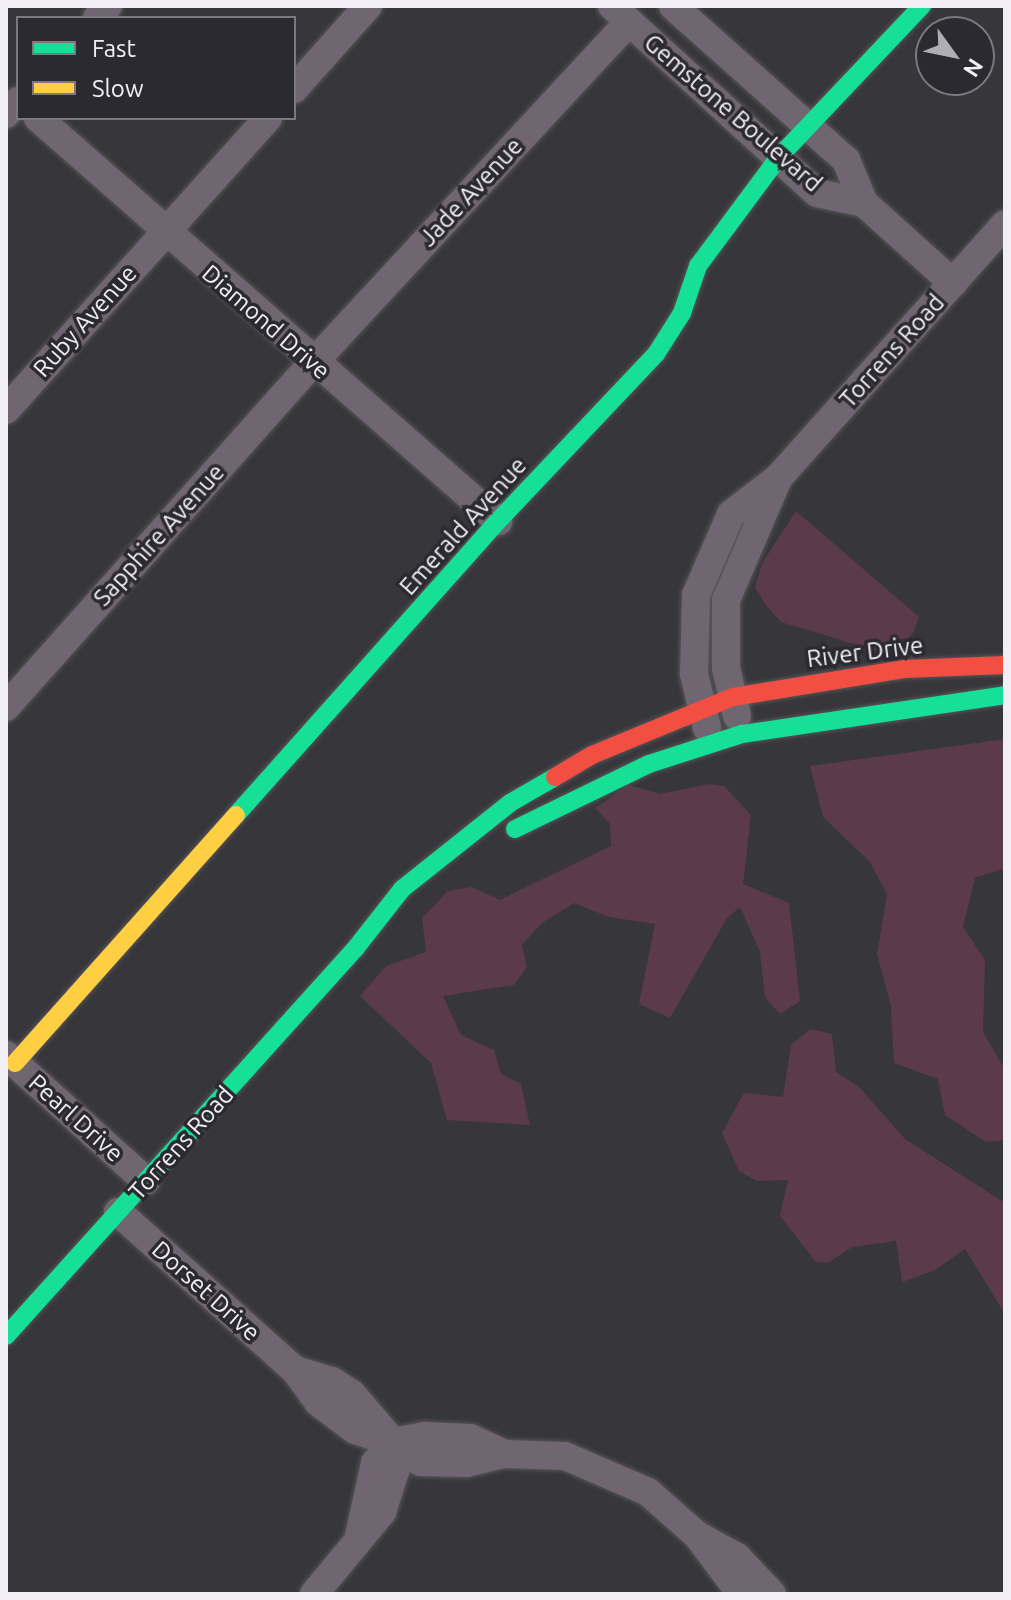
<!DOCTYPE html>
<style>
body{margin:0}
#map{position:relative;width:1011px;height:1600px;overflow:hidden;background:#37363a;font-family:Ubuntu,sans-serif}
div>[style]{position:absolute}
.green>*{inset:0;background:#5b3b4b}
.roads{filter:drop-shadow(0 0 2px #555457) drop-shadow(0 0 2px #555457)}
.street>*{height:28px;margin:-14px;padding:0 14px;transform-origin:14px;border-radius:14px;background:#706671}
.fast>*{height:18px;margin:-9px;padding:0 9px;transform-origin:9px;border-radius:9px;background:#16e098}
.slow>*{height:18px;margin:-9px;padding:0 9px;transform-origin:9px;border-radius:9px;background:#ffcf43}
.jam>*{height:18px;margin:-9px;padding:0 9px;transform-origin:9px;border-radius:9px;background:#f24e42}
span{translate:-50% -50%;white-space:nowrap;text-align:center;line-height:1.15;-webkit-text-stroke:7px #2c2a31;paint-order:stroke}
.street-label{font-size:24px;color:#f1eff5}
.frame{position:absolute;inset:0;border:8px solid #f1eff5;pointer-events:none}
.legend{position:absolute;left:16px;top:16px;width:280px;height:104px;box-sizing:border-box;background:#2c2a31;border:2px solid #7b797f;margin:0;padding:10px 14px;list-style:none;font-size:24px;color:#f1eff5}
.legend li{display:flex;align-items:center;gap:16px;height:40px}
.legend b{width:40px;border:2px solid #7b797f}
.north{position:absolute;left:915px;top:16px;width:80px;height:80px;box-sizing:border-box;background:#2c2a31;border:2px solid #7b797f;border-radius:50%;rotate:123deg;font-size:22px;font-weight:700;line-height:32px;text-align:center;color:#f1eff5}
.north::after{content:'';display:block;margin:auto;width:28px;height:36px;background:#b0aeb4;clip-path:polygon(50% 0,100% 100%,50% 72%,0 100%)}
</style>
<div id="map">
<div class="green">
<div style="clip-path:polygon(796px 511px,919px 617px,913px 633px,891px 655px,781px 622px,765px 604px,755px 587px,762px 563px)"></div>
<div style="clip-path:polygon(1005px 739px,1005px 868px,975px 878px,963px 927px,985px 960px,983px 1032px,1005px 1070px,1005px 1140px,986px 1142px,945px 1115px,938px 1079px,894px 1063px,891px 1006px,877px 954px,887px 894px,870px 862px,823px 817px,810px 766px)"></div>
<div style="clip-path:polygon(709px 784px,724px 786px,751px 815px,743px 884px,789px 903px,800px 1001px,780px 1014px,765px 998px,760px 952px,740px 907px,727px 918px,670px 1018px,639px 1004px,655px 924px,609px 917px,574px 903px,542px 923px,522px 945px,527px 967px,514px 985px,443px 996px,461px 1035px,494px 1050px,501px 1074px,521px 1084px,530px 1125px,447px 1120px,431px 1063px,360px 996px,386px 966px,426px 952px,422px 918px,448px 891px,472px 887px,500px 900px,611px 846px,610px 824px,595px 808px,629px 785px,660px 794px)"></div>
<div style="clip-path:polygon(810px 1029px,832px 1034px,836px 1072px,859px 1087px,905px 1139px,1005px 1203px,1005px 1314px,965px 1249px,935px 1270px,902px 1282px,896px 1241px,852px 1247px,828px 1263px,816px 1262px,780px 1216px,788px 1180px,757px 1181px,739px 1171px,722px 1133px,744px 1093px,783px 1097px,791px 1045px)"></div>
</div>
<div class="roads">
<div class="street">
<div style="left:612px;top:6px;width:277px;rotate:42.4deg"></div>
<div style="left:817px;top:193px;width:48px;rotate:12deg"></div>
<div style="left:673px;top:6px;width:232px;rotate:41.7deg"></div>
<div style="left:846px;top:160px;width:47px;rotate:67.3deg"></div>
<div style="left:864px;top:203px;width:120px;rotate:42deg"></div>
<div style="left:97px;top:18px;width:16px;rotate:-47deg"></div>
<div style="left:294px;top:89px;width:111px;rotate:-48.3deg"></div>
<div style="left:6px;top:114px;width:18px;rotate:-47deg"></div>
<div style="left:38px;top:118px;width:612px;rotate:41.22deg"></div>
<div style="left:6px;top:410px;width:392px;rotate:-48.1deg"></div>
<div style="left:6px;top:707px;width:461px;rotate:-48.3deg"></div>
<div style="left:313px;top:363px;width:465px;rotate:-47.2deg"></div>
<div style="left:737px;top:716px;width:49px;rotate:-102.9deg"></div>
<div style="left:726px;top:668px;width:68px;rotate:-90deg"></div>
<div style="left:726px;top:600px;width:129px;rotate:-66.8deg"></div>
<div style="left:707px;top:728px;width:56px;rotate:-103.5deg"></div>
<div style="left:694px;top:674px;width:79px;rotate:-88.5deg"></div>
<div style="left:696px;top:595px;width:88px;rotate:-66.6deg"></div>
<div style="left:731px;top:514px;width:61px;rotate:-37.6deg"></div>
<div style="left:779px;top:477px;width:339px;rotate:-48.2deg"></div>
<div style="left:6px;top:1055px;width:188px;rotate:42deg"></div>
<div style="left:118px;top:1212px;width:237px;rotate:41.8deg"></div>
<div style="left:295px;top:1370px;width:39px;rotate:54deg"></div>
<div style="left:318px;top:1402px;width:46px;rotate:37.1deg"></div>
<div style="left:355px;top:1430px;width:40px;rotate:18deg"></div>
<div style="left:393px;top:1442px;width:34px;rotate:36deg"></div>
<div style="left:421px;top:1462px;width:46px;rotate:1.2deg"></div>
<div style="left:467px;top:1463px;width:38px;rotate:-14deg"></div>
<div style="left:504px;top:1454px;width:61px;rotate:1.9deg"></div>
<div style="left:565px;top:1456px;width:90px;rotate:23.4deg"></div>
<div style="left:648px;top:1492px;width:65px;rotate:41.3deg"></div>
<div style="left:697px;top:1535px;width:46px;rotate:28.8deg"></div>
<div style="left:737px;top:1557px;width:51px;rotate:46.6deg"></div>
<div style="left:295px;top:1370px;width:39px;rotate:17deg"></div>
<div style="left:332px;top:1381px;width:24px;rotate:33deg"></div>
<div style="left:352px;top:1394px;width:63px;rotate:49.5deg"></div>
<div style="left:393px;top:1442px;width:32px;rotate:-11deg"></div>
<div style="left:424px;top:1436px;width:46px;rotate:2.5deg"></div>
<div style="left:470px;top:1438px;width:38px;rotate:25deg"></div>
<div style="left:359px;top:1536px;width:75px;rotate:-77.6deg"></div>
<div style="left:375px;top:1463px;width:28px;rotate:-49deg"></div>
<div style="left:700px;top:1539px;width:69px;rotate:53.3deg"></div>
<div style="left:314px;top:1594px;width:107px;rotate:-50.3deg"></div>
<div style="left:382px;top:1512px;width:46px;rotate:-72.3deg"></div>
<div style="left:396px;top:1468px;width:26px;rotate:-97deg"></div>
</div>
<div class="fast">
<div style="left:236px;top:815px;width:394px;rotate:-48.3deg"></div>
<div style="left:498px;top:521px;width:230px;rotate:-46.6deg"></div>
<div style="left:656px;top:354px;width:49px;rotate:-57.6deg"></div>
<div style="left:682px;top:313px;width:50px;rotate:-71.2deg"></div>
<div style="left:698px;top:266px;width:136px;rotate:-53.4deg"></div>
<div style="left:779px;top:157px;width:208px;rotate:-46.6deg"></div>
<div style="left:515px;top:829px;width:149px;rotate:-25.9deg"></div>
<div style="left:649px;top:764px;width:98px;rotate:-17.9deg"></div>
<div style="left:742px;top:734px;width:266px;rotate:-8.4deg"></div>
<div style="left:6px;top:1336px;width:521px;rotate:-47.96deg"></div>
<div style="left:355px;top:949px;width:76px;rotate:-51.9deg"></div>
<div style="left:402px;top:889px;width:138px;rotate:-38.5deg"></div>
<div style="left:510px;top:803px;width:52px;rotate:-30deg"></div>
</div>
<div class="slow">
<div style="left:15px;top:1063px;width:332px;rotate:-48.3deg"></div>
</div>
<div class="jam">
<div style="left:555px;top:777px;width:43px;rotate:-30.7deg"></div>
<div style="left:592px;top:755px;width:152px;rotate:-22.4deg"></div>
<div style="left:733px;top:697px;width:173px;rotate:-9.3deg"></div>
<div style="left:904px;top:669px;width:101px;rotate:-2.3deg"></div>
</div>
</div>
<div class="street-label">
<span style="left:733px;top:113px;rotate:41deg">Gemstone Boulevard</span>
<span style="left:471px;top:192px;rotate:-47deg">Jade Avenue</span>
<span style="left:85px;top:321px;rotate:-48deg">Ruby Avenue</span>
<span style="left:266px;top:322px;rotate:41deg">Diamond Drive</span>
<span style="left:892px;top:351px;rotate:-48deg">Torrens Road</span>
<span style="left:463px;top:526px;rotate:-48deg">Emerald Avenue</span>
<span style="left:159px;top:535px;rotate:-48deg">Sapphire Avenue</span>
<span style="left:865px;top:652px;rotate:-7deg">River Drive</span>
<span style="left:76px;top:1118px;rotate:42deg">Pearl Drive</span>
<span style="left:181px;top:1143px;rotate:-48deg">Torrens Road</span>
<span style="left:206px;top:1291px;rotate:42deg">Dorset Drive</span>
</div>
<div class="frame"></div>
<ul class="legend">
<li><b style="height:10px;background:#16e098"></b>Fast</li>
<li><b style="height:10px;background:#ffcf43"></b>Slow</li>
</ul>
<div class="north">N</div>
</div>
